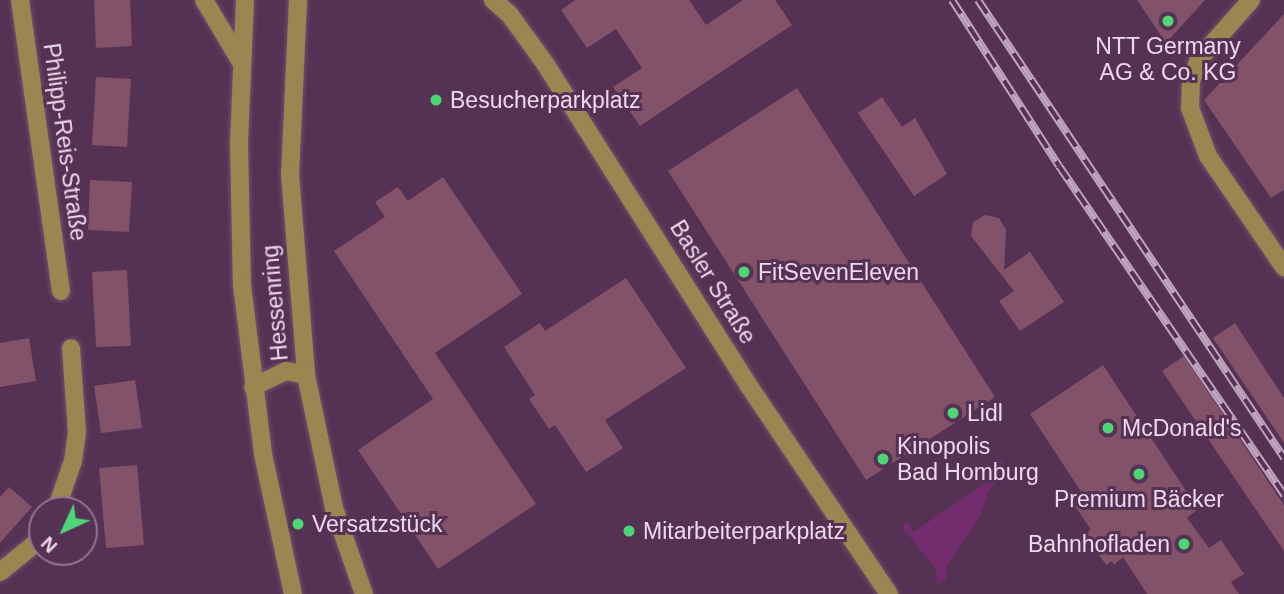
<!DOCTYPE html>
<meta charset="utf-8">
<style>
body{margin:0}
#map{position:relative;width:1284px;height:594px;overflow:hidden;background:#553253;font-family:Arial,sans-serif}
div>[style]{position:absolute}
.green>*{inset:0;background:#732d6f}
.building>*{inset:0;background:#825269}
.roads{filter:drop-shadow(0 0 2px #71506e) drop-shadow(0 0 2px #71506e)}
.minor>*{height:18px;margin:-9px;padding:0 9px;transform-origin:9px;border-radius:9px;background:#9a8651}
.rail>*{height:8px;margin-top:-4px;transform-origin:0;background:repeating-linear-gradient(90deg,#553253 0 16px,#bea4bc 0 32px);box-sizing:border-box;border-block:2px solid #bea4bc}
.dots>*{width:19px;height:19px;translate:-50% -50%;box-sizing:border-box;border:4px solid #553253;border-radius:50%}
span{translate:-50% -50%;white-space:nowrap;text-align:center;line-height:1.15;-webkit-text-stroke:6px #553253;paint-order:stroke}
.poi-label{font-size:23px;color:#eed8eb}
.left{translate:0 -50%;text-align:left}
.right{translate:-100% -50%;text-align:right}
.street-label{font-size:23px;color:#eed8eb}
.north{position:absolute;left:28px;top:496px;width:70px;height:70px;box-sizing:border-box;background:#553253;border:2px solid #927490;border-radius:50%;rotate:225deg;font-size:19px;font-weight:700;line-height:28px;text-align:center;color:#eed8eb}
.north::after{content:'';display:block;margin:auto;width:24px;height:32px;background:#4dd676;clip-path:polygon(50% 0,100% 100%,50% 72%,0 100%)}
</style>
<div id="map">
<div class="green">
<div style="clip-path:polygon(994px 460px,1003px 462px,1004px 474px,990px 488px,979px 518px,946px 567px,947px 578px,938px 584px,935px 568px,902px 527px,907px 522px,914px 532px,994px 477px,987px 465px)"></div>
</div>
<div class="building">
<div style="clip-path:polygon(94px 0,130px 0,132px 46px,96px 48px)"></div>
<div style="clip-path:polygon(575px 0,689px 0,706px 25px,743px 0,775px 0,792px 25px,640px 126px,613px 87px,642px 68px,616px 29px,587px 48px,561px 10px)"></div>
<div style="clip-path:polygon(1137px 0,1205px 0,1166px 43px)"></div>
<div style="clip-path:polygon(1284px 14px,1284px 190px,1271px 198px,1204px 100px)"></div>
<div style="clip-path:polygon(96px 77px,131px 79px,127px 147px,92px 145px)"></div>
<div style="clip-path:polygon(797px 88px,995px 397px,866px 480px,668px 171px)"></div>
<div style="clip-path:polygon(882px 97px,902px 127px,915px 118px,947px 174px,914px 196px,858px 113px)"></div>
<div style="clip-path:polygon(443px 177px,522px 294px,435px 353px,536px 504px,438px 569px,358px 450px,433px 399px,334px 251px,385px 217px,375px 202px,398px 187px,408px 201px)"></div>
<div style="clip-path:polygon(90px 180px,132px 182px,129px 232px,88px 230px)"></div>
<div style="clip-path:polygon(985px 215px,999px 218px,1006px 230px,1004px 270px,1030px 252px,1064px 302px,1020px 331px,999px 301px,1014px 291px,971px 236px,973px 222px)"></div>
<div style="clip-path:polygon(127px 270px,131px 346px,96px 347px,92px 272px)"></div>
<div style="clip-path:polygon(626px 278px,686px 368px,605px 420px,623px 448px,586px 472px,555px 425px,549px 429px,529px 399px,535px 395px,504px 347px,540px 323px,545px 331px)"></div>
<div style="clip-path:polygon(1235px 323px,1284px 398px,1284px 443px,1213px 338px)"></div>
<div style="clip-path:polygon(29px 338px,36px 381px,0 387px,0 343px)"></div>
<div style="clip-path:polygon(1184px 356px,1284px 505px,1284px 551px,1162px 371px)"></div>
<div style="clip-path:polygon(1103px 365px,1198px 509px,1187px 518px,1209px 548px,1221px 540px,1244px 574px,1231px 582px,1239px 594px,1147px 594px,1123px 557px,1114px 565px,1112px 561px,1106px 565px,1085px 534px,1091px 530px,1073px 503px,1084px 496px,1030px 414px)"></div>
<div style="clip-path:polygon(135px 380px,142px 428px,101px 433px,94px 386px)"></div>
<div style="clip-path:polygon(137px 465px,144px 545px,106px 548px,99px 468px)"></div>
<div style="clip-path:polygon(9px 487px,32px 507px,0 543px,0 497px)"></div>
</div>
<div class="roads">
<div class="minor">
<div style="left:20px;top:0;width:294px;rotate:82deg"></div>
<div style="left:204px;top:0;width:72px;rotate:59.2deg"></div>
<div style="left:245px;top:0;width:144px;rotate:92.4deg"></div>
<div style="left:239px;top:144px;width:141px;rotate:88.8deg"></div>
<div style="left:242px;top:285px;width:170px;rotate:82.9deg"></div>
<div style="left:263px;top:454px;width:143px;rotate:77.9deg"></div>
<div style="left:298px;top:0;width:174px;rotate:92.6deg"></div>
<div style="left:290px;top:174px;width:202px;rotate:85.4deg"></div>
<div style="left:306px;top:375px;width:136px;rotate:78.1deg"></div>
<div style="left:334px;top:508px;width:91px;rotate:70.8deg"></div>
<div style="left:493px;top:0;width:23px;rotate:41deg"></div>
<div style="left:510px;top:15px;width:62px;rotate:54.2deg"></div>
<div style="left:546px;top:65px;width:380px;rotate:57.7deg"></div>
<div style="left:749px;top:386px;width:251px;rotate:56.1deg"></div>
<div style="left:1251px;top:0;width:79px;rotate:131.4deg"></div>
<div style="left:1199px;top:59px;width:23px;rotate:110deg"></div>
<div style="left:1191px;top:81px;width:27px;rotate:92deg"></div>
<div style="left:1190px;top:108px;width:51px;rotate:69.4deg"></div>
<div style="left:1208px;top:156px;width:135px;rotate:55.6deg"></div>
<div style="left:253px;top:387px;width:37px;rotate:-26deg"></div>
<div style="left:286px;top:371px;width:20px;rotate:11deg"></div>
<div style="left:56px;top:510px;width:52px;rotate:-70.9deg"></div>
<div style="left:73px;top:461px;width:29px;rotate:-82deg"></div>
<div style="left:77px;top:432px;width:84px;rotate:-94.1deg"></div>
<div style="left:0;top:572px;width:54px;rotate:-39deg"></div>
</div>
</div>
<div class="rail">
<div style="left:952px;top:0;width:197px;rotate:57.2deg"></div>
<div style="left:1059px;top:166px;width:399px;rotate:55.6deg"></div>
<div style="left:978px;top:0;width:551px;rotate:56.25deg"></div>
</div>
<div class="dots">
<div style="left:1168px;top:21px;background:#4dd676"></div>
<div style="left:436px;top:100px;background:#4dd676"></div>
<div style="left:744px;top:272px;background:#4dd676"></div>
<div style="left:953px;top:413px;background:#4dd676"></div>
<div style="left:1108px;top:428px;background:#4dd676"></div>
<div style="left:883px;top:459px;background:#4dd676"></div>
<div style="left:1139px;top:474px;background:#4dd676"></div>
<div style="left:298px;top:524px;background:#4dd676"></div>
<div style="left:629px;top:531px;background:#4dd676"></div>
<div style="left:1184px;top:544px;background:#4dd676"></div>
</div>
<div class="poi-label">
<span style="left:1168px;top:59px">NTT Germany<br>AG &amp; Co. KG</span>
<span class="left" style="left:450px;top:100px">Besucherparkplatz</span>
<span class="left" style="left:758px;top:272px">FitSevenEleven</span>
<span class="left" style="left:967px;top:413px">Lidl</span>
<span class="left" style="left:1122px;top:428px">McDonald's</span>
<span class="left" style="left:897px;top:459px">Kinopolis<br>Bad Homburg</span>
<span style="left:1139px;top:499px">Premium Bäcker</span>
<span class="left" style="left:312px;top:524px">Versatzstück</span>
<span class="left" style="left:643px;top:531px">Mitarbeiterparkplatz</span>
<span class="right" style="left:1170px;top:544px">Bahnhofladen</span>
</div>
<div class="street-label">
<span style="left:65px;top:142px;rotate:82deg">Philipp-Reis-Straße</span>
<span style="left:713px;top:282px;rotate:58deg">Basler Straße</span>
<span style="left:275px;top:303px;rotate:-95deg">Hessenring</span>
</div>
<div class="north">N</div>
</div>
